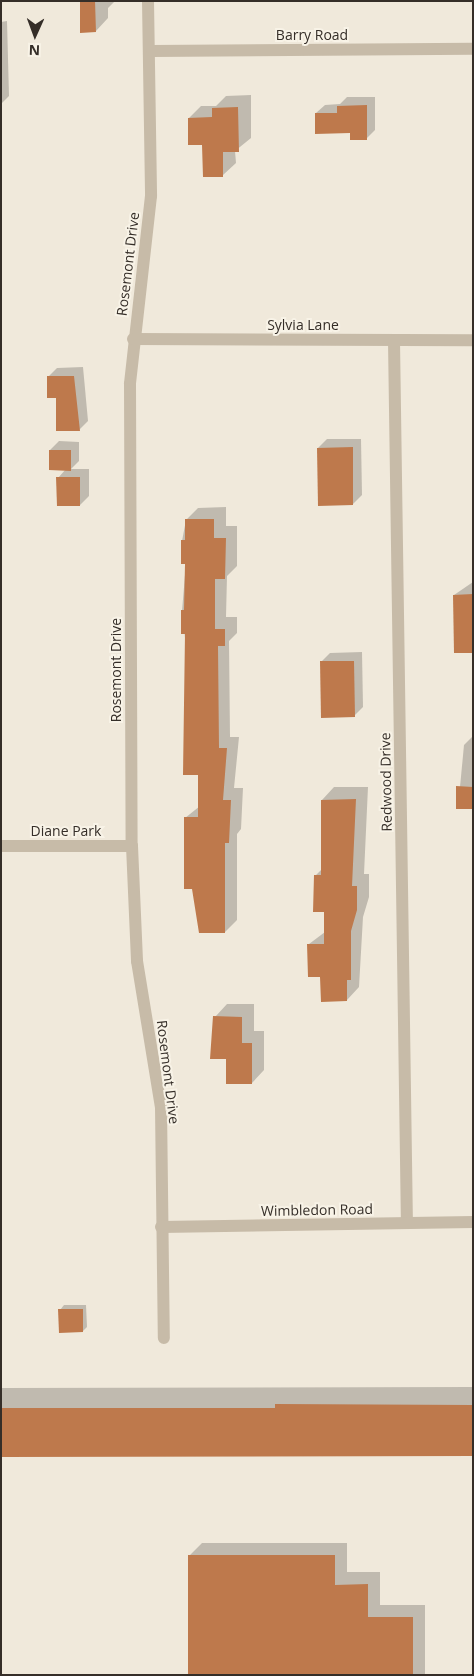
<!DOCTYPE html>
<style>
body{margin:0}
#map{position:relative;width:474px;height:1676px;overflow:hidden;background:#f0e9db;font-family:"Open Sans",sans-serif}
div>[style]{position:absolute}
.shadow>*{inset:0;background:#0003}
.building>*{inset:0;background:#be794c}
.minor>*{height:12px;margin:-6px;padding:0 6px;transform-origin:6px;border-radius:6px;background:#c7bba8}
span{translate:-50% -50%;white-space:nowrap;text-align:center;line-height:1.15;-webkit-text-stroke:4px #f8f3e7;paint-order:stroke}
.street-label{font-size:14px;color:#352e28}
.frame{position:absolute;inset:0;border:2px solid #352e28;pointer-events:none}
.north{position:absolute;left:10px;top:10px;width:50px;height:50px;-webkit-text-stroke:4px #f8f3e7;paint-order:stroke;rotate:182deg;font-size:14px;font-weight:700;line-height:20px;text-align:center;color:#352e28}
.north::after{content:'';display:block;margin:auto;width:18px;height:22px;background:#352e28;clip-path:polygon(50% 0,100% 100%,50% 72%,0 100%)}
</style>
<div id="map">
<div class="shadow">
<div style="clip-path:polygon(81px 1px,115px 1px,108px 8px,108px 18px,96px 31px)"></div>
<div style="clip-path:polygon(7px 21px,9px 96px,1px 104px,1px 22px)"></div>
<div style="clip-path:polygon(251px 95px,251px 138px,235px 151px,236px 163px,223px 175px,189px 118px,201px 106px,216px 106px,226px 96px)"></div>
<div style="clip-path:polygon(347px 97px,375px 97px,375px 130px,367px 138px,316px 113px,325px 105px,340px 104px)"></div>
<div style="clip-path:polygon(83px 367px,88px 421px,79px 430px,48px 377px,57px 368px)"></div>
<div style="clip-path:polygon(327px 439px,361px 439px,362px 495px,353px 504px,318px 448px)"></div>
<div style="clip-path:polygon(59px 441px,79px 442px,79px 461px,71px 469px,89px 469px,89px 496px,80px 505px,58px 478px,66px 469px,50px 450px)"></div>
<div style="clip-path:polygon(226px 507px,226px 526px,237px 526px,237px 566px,227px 576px,226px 617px,237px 617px,237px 633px,229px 641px,230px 737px,239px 737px,234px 788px,243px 788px,241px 829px,237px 834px,237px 920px,225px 932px,185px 818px,200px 806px,200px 773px,182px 611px,186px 563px,182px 541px,186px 520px,198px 508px)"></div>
<div style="clip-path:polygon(473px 582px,473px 652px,454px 595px)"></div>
<div style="clip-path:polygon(362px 652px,363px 707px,354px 716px,321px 662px,330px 653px)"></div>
<div style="clip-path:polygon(473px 736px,473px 808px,458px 808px,464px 745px)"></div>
<div style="clip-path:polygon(334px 787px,368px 787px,364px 874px,369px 874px,369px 897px,363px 917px,359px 987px,347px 1000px,322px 976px,309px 944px,325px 932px,325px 910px,315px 876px,322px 869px,322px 800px)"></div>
<div style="clip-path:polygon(227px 1004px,254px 1004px,254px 1031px,264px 1031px,264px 1070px,252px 1083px,228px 1058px,215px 1017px)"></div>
<div style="clip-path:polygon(64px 1305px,86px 1305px,87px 1327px,83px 1331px,60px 1310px)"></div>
<div style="clip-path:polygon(473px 1387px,473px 1454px,1px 1455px,1px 1388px)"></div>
<div style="clip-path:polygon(202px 1543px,347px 1543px,347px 1572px,380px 1572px,380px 1605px,425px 1605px,425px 1675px,189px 1675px,189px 1556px)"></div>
</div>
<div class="building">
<div style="clip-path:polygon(80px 1px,95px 1px,96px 32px,80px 33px)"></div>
<div style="clip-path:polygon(367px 105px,367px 140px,350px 140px,350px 133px,315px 134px,315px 113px,337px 113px,337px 106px)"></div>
<div style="clip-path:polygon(238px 107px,239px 152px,223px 152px,223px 177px,203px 177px,202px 145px,188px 145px,188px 118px,212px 117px,212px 108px)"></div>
<div style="clip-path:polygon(47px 376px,74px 376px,80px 431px,56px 431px,56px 398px,47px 398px)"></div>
<div style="clip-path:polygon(353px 447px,353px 505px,318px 506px,317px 448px)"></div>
<div style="clip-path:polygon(49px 450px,71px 450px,71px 471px,49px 470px)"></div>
<div style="clip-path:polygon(56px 477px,80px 477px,80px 506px,57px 506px)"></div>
<div style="clip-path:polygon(185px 519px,214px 519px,214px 538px,226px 538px,225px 579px,215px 579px,215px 629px,225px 629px,225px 646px,218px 646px,219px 748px,227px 748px,223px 800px,231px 800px,229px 843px,225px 843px,225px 933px,199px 933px,192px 889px,184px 889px,184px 817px,198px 817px,198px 775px,183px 775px,185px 634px,181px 634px,181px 610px,184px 610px,185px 564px,181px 564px,181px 540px,185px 540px)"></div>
<div style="clip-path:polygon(473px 594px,473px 653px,454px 653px,453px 595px)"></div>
<div style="clip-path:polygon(320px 661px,354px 661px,355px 717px,321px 718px)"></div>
<div style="clip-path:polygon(456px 786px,473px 787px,473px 809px,456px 809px)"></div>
<div style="clip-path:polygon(356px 799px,352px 886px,357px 886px,357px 910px,351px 931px,351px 980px,347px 980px,347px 1001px,321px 1002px,320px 977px,308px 977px,307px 944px,324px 944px,324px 912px,313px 912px,314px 875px,321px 875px,321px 800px)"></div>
<div style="clip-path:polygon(213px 1016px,242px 1017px,242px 1043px,252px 1043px,252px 1084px,226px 1084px,226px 1059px,210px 1059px)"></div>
<div style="clip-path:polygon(58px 1309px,83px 1309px,83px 1332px,59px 1333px)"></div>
<div style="clip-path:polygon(275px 1404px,473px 1405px,473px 1456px,1px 1457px,1px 1408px,275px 1408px)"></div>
<div style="clip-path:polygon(188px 1555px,335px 1555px,335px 1585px,368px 1584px,368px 1617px,413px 1617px,413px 1675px,188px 1675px)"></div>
</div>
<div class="minor">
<div style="left:148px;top:1px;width:195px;rotate:89.1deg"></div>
<div style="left:151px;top:196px;width:189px;rotate:96.4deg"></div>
<div style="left:130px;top:384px;width:462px;rotate:89.8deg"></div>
<div style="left:132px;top:846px;width:115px;rotate:87.5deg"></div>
<div style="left:137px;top:961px;width:148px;rotate:80.7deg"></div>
<div style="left:161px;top:1107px;width:231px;rotate:89.3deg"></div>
<div style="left:152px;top:51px;width:321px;rotate:-0.4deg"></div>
<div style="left:133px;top:339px;width:340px;rotate:0.2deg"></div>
<div style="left:394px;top:341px;width:882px;rotate:89.16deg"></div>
<div style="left:1px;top:846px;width:131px"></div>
<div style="left:161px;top:1227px;width:312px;rotate:-0.9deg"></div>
</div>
<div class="street-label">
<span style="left:312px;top:35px">Barry Road</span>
<span style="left:128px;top:264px;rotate:-83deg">Rosemont Drive</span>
<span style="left:303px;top:325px">Sylvia Lane</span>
<span style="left:116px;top:670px;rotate:-90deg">Rosemont Drive</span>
<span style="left:386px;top:782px;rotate:-91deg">Redwood Drive</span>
<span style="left:66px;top:831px">Diane Park</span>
<span style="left:168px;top:1072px;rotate:83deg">Rosemont Drive</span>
<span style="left:317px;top:1210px;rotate:-1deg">Wimbledon Road</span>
</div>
<div class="frame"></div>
<div class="north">N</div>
</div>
